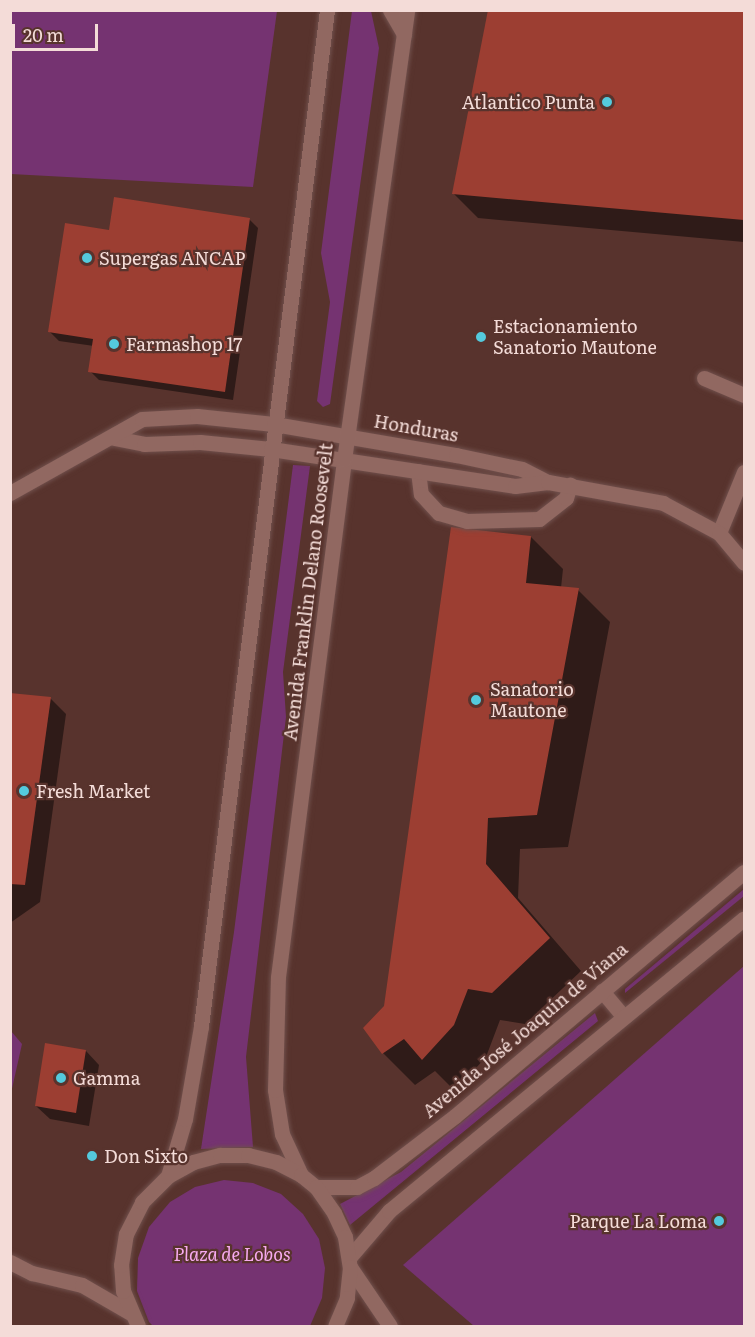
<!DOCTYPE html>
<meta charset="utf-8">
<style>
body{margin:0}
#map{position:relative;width:755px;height:1337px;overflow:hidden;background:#58332d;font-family:Literata,serif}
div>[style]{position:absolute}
.green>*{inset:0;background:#753371}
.shadow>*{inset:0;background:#0007}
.building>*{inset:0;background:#9c3e32}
.roads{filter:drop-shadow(0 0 2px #70504c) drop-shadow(0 0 2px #70504c)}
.service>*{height:15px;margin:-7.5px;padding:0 7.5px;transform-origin:7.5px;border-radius:7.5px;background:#916861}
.minor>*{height:15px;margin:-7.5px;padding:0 7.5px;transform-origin:7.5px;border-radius:7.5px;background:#916861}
.tertiary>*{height:15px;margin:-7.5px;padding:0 7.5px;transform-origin:7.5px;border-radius:7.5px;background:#916861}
.secondary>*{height:15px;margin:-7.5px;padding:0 7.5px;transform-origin:7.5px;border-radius:7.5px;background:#916861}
.dots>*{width:16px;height:16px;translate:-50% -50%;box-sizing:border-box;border:3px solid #58332d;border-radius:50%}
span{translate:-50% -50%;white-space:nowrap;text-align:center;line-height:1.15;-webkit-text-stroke:4.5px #58332d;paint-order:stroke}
.poi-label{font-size:18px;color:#f4dcd8}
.right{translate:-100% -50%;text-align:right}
.left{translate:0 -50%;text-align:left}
.street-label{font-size:18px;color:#f4dcd8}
.park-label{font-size:18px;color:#f7aaf0;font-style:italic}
.frame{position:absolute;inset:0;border:12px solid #f4dcd8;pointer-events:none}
.scale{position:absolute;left:12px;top:24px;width:86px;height:27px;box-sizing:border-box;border:3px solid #f4dcd8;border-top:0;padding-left:8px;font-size:18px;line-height:21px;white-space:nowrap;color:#f4dcd8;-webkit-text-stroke:4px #58332d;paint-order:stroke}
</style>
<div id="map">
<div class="green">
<div style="clip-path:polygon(10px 11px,277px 11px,253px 187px,11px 174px)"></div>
<div style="clip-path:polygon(352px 11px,371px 11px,379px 48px,330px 404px,323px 407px,317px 401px,330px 302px,321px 253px)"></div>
<div style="clip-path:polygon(293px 465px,310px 466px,283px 672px,286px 717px,246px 1057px,253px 1147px,201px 1149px,234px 932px)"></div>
<div style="clip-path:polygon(744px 889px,744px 896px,625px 993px,625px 989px)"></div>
<div style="clip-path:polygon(744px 966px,744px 1326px,474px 1326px,403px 1265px)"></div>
<div style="clip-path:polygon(595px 1013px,598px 1021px,350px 1225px,340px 1204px,401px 1172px)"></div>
<div style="clip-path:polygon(11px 1031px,22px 1044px,11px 1093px)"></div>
<div style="clip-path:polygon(224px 1180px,253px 1183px,281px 1194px,303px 1214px,319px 1239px,325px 1268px,322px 1298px,310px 1326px,153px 1326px,149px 1322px,137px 1291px,138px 1258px,149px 1227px,170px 1202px,195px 1187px)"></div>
</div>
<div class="shadow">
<div style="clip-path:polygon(490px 10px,744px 10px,744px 242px,478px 218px,453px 193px)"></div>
<div style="clip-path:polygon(249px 219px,258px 228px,233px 400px,99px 380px,90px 371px,94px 346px,59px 341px,50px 332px,110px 232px)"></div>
<div style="clip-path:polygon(531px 537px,563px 569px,561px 588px,578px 590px,610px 622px,568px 847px,520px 849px,518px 898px,581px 971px,525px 1024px,500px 1020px,486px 1057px,455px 1091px,435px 1071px,415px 1085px,383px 1053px,385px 1007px)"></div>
<div style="clip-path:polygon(10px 695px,50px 698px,66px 714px,40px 902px,10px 923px)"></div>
<div style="clip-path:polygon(86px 1051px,99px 1065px,89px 1126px,50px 1119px,36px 1106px)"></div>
</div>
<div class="building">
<div style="clip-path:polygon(488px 10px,744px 10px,744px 220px,452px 194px)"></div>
<div style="clip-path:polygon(114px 197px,250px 218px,225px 392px,88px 372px,93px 339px,48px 332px,65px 223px,109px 230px)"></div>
<div style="clip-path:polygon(451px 527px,531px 536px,526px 583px,579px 588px,537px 815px,488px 818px,486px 864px,550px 938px,492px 993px,468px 989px,454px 1025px,422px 1060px,404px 1039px,382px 1054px,363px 1028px,384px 1006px)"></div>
<div style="clip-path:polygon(10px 693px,51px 697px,25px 885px,10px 884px)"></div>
<div style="clip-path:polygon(45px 1043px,86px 1050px,76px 1113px,35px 1106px)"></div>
</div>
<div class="roads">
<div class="service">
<div style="left:704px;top:378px;width:43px;rotate:23deg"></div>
<div style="left:418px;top:471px;width:23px;rotate:83deg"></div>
<div style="left:421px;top:494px;width:26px;rotate:47deg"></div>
<div style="left:439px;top:513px;width:29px;rotate:16deg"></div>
<div style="left:467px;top:521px;width:72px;rotate:-1.6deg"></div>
<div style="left:539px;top:519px;width:34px;rotate:-38deg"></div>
<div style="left:566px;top:498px;width:14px;rotate:-73deg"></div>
</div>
<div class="minor">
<div style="left:114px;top:438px;width:31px;rotate:11deg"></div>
<div style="left:144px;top:444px;width:56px;rotate:-2deg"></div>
<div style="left:200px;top:442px;width:71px;rotate:5.6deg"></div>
<div style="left:10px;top:493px;width:151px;rotate:-29.3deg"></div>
<div style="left:142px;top:419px;width:55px;rotate:-3.1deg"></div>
<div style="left:197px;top:416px;width:77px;rotate:5.9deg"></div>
<div style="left:719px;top:533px;width:66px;rotate:-67.7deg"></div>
</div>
<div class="tertiary">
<div style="left:274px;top:424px;width:185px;rotate:9.7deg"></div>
<div style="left:456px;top:455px;width:67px;rotate:12deg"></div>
<div style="left:522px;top:469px;width:29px;rotate:27deg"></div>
<div style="left:271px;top:449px;width:247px;rotate:8.6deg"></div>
<div style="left:515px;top:486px;width:33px;rotate:-7deg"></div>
<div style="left:548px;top:482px;width:117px;rotate:10.3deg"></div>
<div style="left:663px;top:503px;width:64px;rotate:28.2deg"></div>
<div style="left:719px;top:533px;width:39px;rotate:50deg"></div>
<div style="left:602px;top:991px;width:34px;rotate:50deg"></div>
<div style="left:316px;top:1187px;width:41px"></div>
<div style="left:357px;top:1187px;width:19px;rotate:-28deg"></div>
<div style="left:374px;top:1178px;width:102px;rotate:-37.4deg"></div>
<div style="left:455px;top:1116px;width:378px;rotate:-40.2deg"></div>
<div style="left:349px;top:1258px;width:62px;rotate:-49.6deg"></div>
<div style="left:389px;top:1211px;width:460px;rotate:-39.5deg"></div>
<div style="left:10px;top:1262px;width:25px;rotate:27deg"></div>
<div style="left:32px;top:1273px;width:51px;rotate:13.5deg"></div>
<div style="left:82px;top:1285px;width:58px;rotate:30.1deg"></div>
</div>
<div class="secondary">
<div style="left:390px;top:10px;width:28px;rotate:60deg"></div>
<div style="left:301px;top:1175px;width:45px;rotate:-114.9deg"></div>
<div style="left:282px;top:1134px;width:45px;rotate:-99deg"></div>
<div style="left:275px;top:1090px;width:113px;rotate:-88.5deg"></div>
<div style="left:278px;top:977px;width:521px;rotate:-82.72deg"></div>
<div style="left:344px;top:460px;width:454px;rotate:-82deg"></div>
<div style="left:168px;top:1176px;width:59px;rotate:-73.4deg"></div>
<div style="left:185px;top:1119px;width:94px;rotate:-80.2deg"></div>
<div style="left:201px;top:1026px;width:1024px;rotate:-82.93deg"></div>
<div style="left:350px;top:1267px;width:71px;rotate:55.9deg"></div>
<div style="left:138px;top:1326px;width:38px;rotate:-113deg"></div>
<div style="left:123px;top:1291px;width:26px;rotate:-94deg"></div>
<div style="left:121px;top:1265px;width:31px;rotate:-81deg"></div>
<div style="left:126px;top:1234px;width:36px;rotate:-63deg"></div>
<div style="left:142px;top:1202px;width:37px;rotate:-45deg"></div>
<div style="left:168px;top:1176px;width:29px;rotate:-29deg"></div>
<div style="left:193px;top:1162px;width:28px;rotate:-15deg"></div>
<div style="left:220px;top:1155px;width:28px"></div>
<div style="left:248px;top:1155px;width:29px;rotate:14deg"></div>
<div style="left:276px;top:1162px;width:28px;rotate:27deg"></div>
<div style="left:301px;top:1175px;width:19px;rotate:39deg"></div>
<div style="left:316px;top:1187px;width:32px;rotate:55deg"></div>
<div style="left:334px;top:1213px;width:26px;rotate:65deg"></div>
<div style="left:345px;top:1237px;width:30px;rotate:81deg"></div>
<div style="left:350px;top:1267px;width:31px;rotate:96deg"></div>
<div style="left:347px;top:1298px;width:30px;rotate:113deg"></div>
</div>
</div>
<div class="dots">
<div style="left:607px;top:102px;background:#54cadd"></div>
<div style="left:87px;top:258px;background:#54cadd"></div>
<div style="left:481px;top:337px;background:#54cadd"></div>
<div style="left:114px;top:344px;background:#54cadd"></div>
<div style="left:476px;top:700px;background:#54cadd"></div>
<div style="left:24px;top:791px;background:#54cadd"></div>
<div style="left:61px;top:1078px;background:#54cadd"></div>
<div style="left:92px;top:1156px;background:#54cadd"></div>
<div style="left:719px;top:1221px;background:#54cadd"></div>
</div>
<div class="poi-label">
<span class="right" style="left:595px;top:102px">Atlantico Punta</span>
<span class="left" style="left:99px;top:258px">Supergas ANCAP</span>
<span class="left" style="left:493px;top:337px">Estacionamiento<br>Sanatorio Mautone</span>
<span class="left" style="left:126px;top:344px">Farmashop 17</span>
<span class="left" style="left:490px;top:700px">Sanatorio<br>Mautone</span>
<span class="left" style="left:36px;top:791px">Fresh Market</span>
<span class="left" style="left:73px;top:1078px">Gamma</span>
<span class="left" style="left:104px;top:1156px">Don Sixto</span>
<span class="right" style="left:707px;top:1221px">Parque La Loma</span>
</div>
<div class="street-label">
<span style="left:416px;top:428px;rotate:10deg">Honduras</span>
<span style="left:308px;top:592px;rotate:-83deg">Avenida Franklin Delano Roosevelt</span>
<span style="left:525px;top:1030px;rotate:-40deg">Avenida José Joaquín de Viana</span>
</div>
<div class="park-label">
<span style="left:232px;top:1254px">Plaza de Lobos</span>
</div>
<div class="frame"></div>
<div class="scale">20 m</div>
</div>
